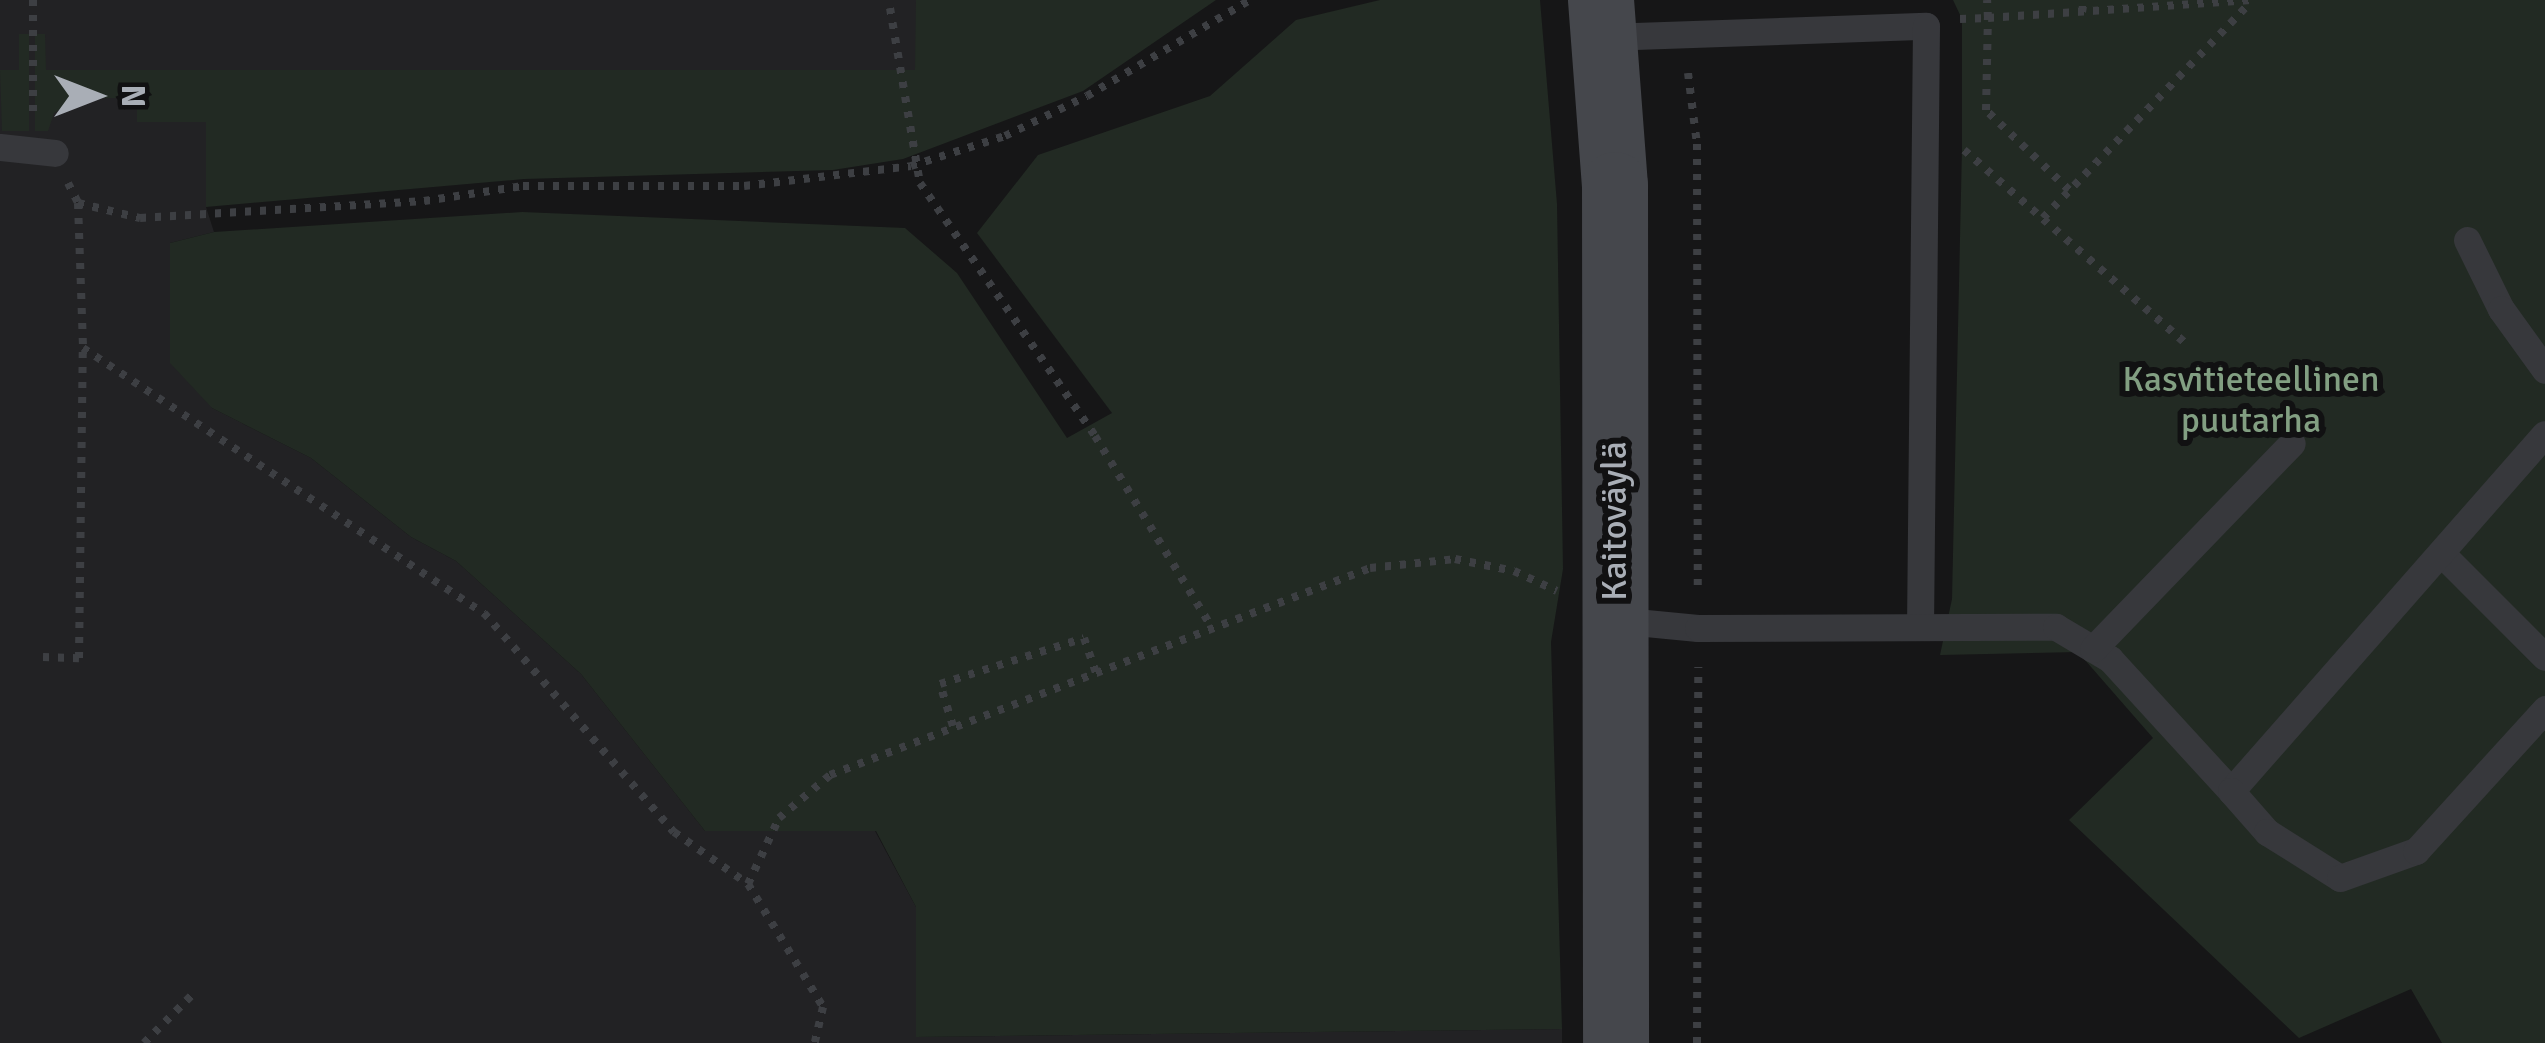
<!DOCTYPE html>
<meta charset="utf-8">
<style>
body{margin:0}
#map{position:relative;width:2545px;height:1043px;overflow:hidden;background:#161617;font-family:Signika,sans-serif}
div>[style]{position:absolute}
.built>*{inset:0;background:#222224}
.green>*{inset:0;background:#222a23}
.path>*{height:8px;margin-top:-4px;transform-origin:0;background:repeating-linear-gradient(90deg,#3d3f43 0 6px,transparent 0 15px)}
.lane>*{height:27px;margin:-13.5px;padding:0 13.5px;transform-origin:13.5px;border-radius:13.5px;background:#37383c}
.secondary>*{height:66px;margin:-33px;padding:0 33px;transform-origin:33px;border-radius:33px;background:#45474c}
span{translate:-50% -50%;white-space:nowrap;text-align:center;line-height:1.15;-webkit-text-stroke:12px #111112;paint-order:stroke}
.park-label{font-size:36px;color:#829f82}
.street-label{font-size:36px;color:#a9aeb6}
.north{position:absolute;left:36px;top:36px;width:120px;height:120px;-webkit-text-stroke:9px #111112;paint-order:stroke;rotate:90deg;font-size:33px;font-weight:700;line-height:48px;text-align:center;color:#a9aeb6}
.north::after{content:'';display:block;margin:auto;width:42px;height:54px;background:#a9aeb6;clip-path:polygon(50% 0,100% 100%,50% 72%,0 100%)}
</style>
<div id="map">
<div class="built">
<div style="clip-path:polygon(0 0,916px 0,916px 70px,207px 70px,206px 207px,214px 232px,170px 243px,212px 408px,311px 458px,411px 537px,456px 561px,581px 674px,705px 831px,875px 831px,916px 907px,917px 1037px,1562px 1029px,1562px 1043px,0 1043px)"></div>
</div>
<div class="green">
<div style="clip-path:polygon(916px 0,1216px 0,1083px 91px,903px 159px,833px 170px,524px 179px,206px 207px,206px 122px,137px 122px,137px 98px,78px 98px,54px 113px,48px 131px,35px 131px,35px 34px,45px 34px,46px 70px,915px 70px)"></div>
<div style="clip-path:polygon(1380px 0,1540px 0,1557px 204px,1563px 569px,1551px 642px,1562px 1029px,916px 1037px,916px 907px,876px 831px,705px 831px,581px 674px,456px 561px,411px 537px,311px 458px,212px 408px,170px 363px,170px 243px,214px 232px,522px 212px,905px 228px,957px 273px,1067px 438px,1112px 413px,977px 233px,1038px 155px,1210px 96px,1296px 20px)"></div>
<div style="clip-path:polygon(1953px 0,2545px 0,2545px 1043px,2442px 1043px,2411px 989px,2299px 1038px,2069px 820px,2153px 738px,2078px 652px,1940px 655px,1952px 599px,1962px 148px,1962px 19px)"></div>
<div style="clip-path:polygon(19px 34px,29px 34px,29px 131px,2px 131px,0 70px,19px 70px)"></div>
</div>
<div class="path">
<div style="left:33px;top:0;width:116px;rotate:90deg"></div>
<div style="left:890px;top:8px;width:178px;rotate:80.3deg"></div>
<div style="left:920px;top:183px;width:308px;rotate:55.3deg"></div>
<div style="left:1095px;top:436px;width:223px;rotate:58.6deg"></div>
<div style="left:2082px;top:12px;width:12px;rotate:-81deg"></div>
<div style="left:1960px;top:19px;width:28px;rotate:-2deg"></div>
<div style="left:1988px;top:18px;width:18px;rotate:-93deg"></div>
<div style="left:1688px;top:73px;width:72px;rotate:82.8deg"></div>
<div style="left:1697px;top:144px;width:448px;rotate:89.9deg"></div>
<div style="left:1964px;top:150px;width:293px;rotate:41.1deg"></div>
<div style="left:68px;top:183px;width:22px;rotate:63deg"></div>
<div style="left:78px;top:203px;width:145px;rotate:88deg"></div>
<div style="left:83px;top:348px;width:481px;rotate:33.5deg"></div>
<div style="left:484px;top:613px;width:290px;rotate:49.1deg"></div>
<div style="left:674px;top:832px;width:90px;rotate:35.1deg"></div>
<div style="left:748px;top:884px;width:144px;rotate:58.6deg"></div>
<div style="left:823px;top:1007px;width:37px;rotate:103deg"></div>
<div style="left:2069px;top:190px;width:115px;rotate:-136.1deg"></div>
<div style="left:1986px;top:110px;width:92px;rotate:-88.8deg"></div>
<div style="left:1988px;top:18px;width:267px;rotate:-3.9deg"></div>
<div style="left:78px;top:203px;width:64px;rotate:13.6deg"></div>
<div style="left:140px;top:218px;width:285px;rotate:-3.4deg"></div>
<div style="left:424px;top:201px;width:100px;rotate:-8.6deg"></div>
<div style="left:523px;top:186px;width:221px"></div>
<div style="left:744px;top:186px;width:168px;rotate:-6.8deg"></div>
<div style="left:911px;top:166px;width:99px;rotate:-17.7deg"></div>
<div style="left:1005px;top:136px;width:91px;rotate:-26deg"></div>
<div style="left:1087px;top:96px;width:189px;rotate:-30.5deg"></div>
<div style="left:2043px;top:218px;width:297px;rotate:-46.1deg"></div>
<div style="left:43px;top:657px;width:36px;rotate:2deg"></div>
<div style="left:79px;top:658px;width:308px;rotate:-89.3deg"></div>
<div style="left:953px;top:726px;width:44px;rotate:-107.2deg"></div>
<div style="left:940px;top:684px;width:151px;rotate:-17.7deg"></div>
<div style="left:1084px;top:638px;width:39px;rotate:71deg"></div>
<div style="left:748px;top:884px;width:73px;rotate:-64.8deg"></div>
<div style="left:779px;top:818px;width:67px;rotate:-40.1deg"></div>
<div style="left:830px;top:775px;width:578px;rotate:-20.97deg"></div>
<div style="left:1370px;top:568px;width:85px;rotate:-6deg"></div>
<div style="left:1455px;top:559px;width:60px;rotate:11.5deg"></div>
<div style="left:1514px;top:571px;width:47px;rotate:24.9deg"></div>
<div style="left:144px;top:1043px;width:74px;rotate:-45deg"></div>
<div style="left:1697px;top:1043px;width:376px;rotate:-89.8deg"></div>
</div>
<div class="lane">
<div style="left:1606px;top:37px;width:320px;rotate:-2deg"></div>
<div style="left:1926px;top:26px;width:600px;rotate:90.57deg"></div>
<div style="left:0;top:147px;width:55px;rotate:6.2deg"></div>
<div style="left:2467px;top:240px;width:77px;rotate:63.8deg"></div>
<div style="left:2501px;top:309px;width:75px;rotate:54.2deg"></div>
<div style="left:2441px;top:553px;width:147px;rotate:45deg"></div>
<div style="left:1615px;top:620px;width:83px;rotate:5.5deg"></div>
<div style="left:1698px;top:628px;width:358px;rotate:-0.2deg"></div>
<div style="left:2056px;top:627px;width:63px;rotate:30.7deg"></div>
<div style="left:2110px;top:659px;width:179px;rotate:47.5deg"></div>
<div style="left:2231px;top:791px;width:475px;rotate:-48.7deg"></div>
<div style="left:2093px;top:649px;width:286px;rotate:-46deg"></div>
<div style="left:2231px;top:791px;width:55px;rotate:48.7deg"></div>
<div style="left:2267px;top:832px;width:86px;rotate:32.2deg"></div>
<div style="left:2340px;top:878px;width:81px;rotate:-19.6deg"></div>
<div style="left:2416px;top:851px;width:192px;rotate:-47.7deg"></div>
</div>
<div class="secondary">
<div style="left:1601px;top:0;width:186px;rotate:85.7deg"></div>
<div style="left:1615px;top:185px;width:858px;rotate:89.93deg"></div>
</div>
<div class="park-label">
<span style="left:2251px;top:400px">Kasvitieteellinen<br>puutarha</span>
</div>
<div class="street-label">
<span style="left:1615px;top:521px;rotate:-90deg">Kaitoväylä</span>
</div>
<div class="north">N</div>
</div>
